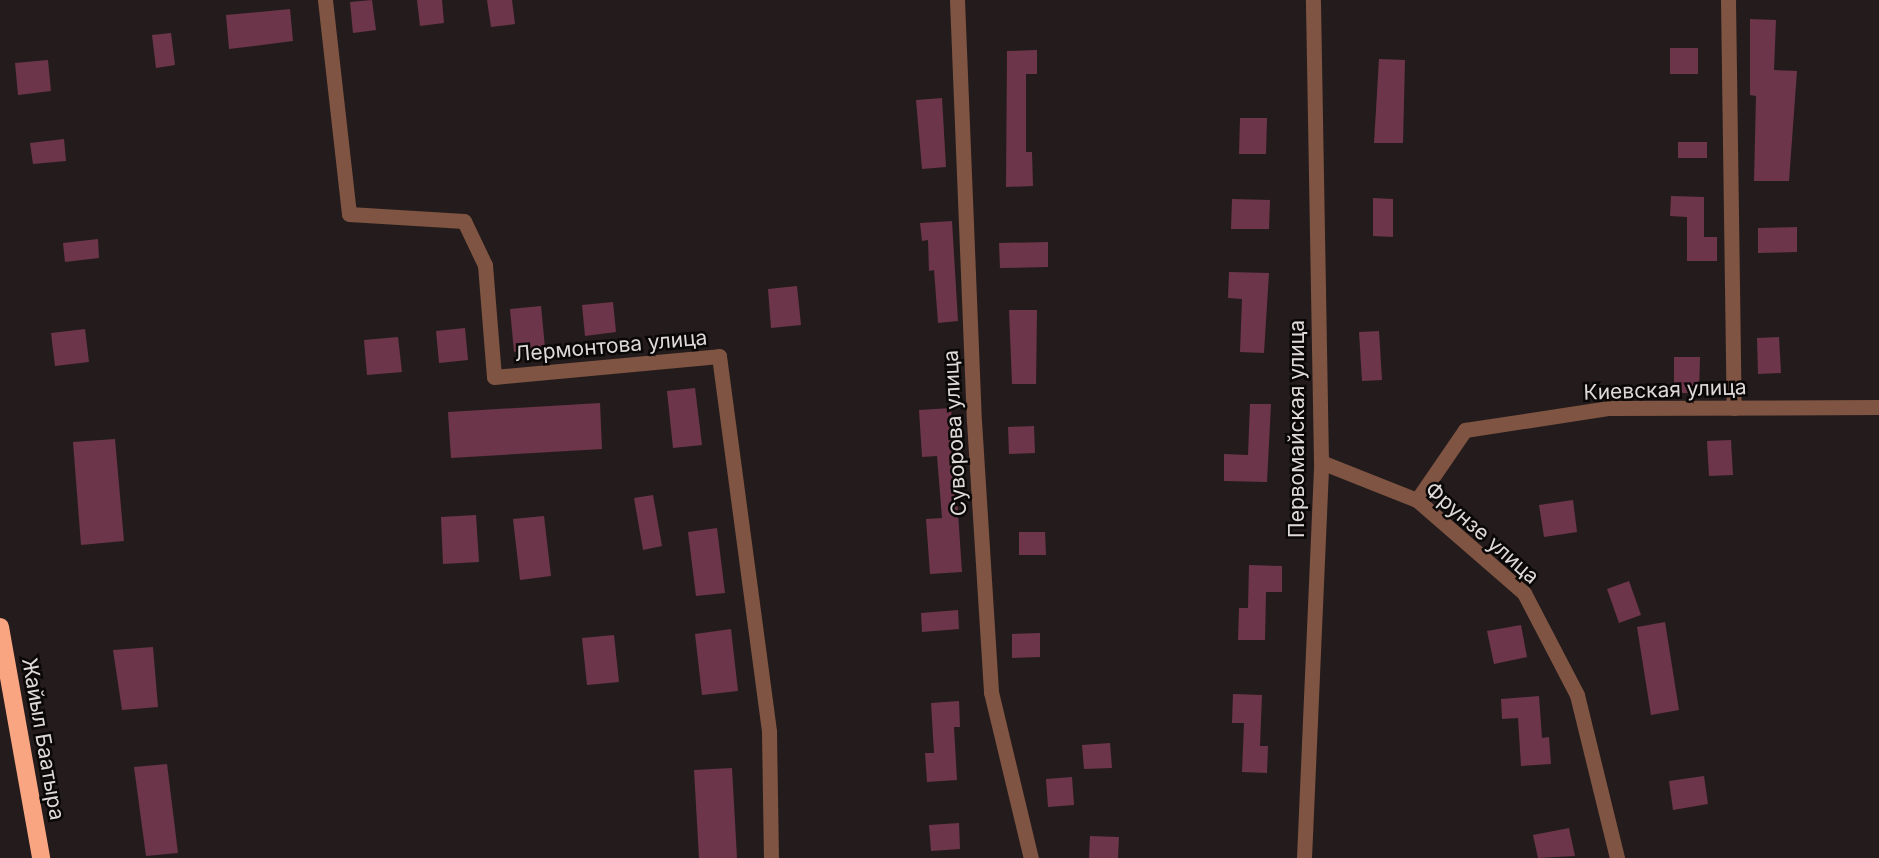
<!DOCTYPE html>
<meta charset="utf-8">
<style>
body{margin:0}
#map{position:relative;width:1879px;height:858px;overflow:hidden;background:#241c1c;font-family:Inter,sans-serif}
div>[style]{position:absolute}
.building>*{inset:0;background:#6c354a}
.minor>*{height:15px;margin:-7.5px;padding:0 7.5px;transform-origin:7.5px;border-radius:7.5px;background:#7f5442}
.highway>*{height:18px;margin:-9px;padding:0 9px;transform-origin:9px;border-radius:9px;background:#faa581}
span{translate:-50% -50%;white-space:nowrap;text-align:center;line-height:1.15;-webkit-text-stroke:5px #0a0707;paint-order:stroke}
.street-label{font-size:21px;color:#ded8d8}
</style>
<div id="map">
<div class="building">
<div style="clip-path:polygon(372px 0,376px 30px,353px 33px,350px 2px)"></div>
<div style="clip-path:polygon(417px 0,442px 0,444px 23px,420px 26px)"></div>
<div style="clip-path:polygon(487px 0,512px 0,515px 24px,491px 27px)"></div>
<div style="clip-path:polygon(290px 9px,293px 41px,229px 49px,226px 15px)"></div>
<div style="clip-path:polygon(1750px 19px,1776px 20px,1774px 70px,1797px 71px,1789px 181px,1754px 181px,1756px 96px,1750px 95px)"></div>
<div style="clip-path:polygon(171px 33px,175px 65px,156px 68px,152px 35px)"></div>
<div style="clip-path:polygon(1670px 48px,1698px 48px,1698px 74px,1670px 74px)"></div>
<div style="clip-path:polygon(1037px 50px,1037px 74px,1026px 74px,1026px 152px,1032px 152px,1033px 186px,1006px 187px,1007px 51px)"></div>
<div style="clip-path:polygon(1379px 59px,1405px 60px,1403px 143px,1374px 143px)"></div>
<div style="clip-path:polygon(48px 60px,51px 91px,18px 95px,15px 63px)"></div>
<div style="clip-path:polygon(942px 98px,946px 167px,922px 169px,916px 100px)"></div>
<div style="clip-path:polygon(1240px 118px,1267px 118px,1266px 154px,1239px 154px)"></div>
<div style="clip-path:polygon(64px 139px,66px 161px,33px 164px,30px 143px)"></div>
<div style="clip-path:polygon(1678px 142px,1707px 142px,1707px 158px,1678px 158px)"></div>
<div style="clip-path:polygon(1671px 196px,1704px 197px,1704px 237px,1717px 237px,1717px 261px,1687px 261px,1687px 217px,1670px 216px)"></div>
<div style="clip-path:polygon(1373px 198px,1393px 199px,1393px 237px,1373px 236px)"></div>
<div style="clip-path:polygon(1232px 199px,1270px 200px,1269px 229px,1231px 229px)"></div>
<div style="clip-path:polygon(952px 221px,958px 321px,938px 323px,934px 270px,929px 271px,928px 240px,922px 241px,920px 223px)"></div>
<div style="clip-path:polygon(1797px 227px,1797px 252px,1758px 253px,1758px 228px)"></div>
<div style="clip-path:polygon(98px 239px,99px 258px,65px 262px,63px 243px)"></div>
<div style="clip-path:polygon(1048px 242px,1048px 267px,1000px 268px,999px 243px)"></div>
<div style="clip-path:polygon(1229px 272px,1269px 273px,1264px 353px,1240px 352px,1242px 299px,1228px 298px)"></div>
<div style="clip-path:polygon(797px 286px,801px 325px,771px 328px,768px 289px)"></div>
<div style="clip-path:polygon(613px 302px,616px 332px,585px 336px,582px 305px)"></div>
<div style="clip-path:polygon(541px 306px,545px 348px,514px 352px,510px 309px)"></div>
<div style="clip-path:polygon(1009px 310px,1037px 310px,1036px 384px,1012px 384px)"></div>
<div style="clip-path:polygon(465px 328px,468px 360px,439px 363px,436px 331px)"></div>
<div style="clip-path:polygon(85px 329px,89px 362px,55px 366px,51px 333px)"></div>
<div style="clip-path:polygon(1379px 331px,1382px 380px,1362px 381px,1359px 332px)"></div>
<div style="clip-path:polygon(398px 337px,402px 372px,367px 375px,364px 340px)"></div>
<div style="clip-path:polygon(1779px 337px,1781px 373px,1758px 374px,1757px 338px)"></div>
<div style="clip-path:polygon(1674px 357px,1700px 357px,1699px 393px,1674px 393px)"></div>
<div style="clip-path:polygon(695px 388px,702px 445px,673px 448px,667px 391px)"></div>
<div style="clip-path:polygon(600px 403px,602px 449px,451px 458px,448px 412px)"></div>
<div style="clip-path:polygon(1250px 404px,1271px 404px,1267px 482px,1224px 481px,1224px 454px,1248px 455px)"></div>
<div style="clip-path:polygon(951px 408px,962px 572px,930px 574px,926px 519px,942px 518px,937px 456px,922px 457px,919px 410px)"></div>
<div style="clip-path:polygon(1034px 426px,1035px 453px,1009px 454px,1008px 427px)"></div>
<div style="clip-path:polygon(115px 439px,124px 541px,81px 545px,73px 442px)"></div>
<div style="clip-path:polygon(1731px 440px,1733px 475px,1709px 476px,1707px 441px)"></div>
<div style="clip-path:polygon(653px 495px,662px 546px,643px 550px,634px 498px)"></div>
<div style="clip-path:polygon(1573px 500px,1577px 532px,1544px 537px,1539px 505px)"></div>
<div style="clip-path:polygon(476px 515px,479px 562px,443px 564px,441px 517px)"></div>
<div style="clip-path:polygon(544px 516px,551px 576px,520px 580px,513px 519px)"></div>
<div style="clip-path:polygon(717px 528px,725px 593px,696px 596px,688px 532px)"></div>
<div style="clip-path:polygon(1019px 532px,1045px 532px,1046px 555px,1019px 555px)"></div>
<div style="clip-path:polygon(1249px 565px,1282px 566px,1282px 592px,1266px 592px,1265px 640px,1238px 640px,1239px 608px,1248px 608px)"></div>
<div style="clip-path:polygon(1629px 581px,1641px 615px,1619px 623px,1607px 589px)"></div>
<div style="clip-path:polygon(958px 610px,959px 629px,922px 632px,921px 613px)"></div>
<div style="clip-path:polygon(1665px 622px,1679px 710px,1651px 715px,1637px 627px)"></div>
<div style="clip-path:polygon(1521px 625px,1527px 657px,1494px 664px,1487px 631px)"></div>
<div style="clip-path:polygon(731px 629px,738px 691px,702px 695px,695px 634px)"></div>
<div style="clip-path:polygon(1040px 633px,1040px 657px,1012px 658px,1012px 634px)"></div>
<div style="clip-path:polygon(614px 635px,619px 682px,587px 685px,582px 638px)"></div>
<div style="clip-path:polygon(153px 647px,158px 707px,122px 710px,113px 650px)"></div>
<div style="clip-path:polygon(1233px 694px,1262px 695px,1260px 746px,1268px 746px,1267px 773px,1242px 772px,1244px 723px,1232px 723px)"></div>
<div style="clip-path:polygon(1539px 696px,1542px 738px,1549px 737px,1551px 764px,1521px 766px,1518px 718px,1502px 719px,1501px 699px)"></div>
<div style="clip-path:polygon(959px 701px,960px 727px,954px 727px,957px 780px,927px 782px,925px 753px,934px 753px,931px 703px)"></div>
<div style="clip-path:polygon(1110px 743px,1112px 768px,1084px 769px,1082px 745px)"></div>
<div style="clip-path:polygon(167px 764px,178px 853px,146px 856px,134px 767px)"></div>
<div style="clip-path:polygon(732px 768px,737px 858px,699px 858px,694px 770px)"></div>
<div style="clip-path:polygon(1704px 776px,1708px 804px,1673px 810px,1669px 781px)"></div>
<div style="clip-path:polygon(1072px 777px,1074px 805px,1048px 807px,1046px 779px)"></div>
<div style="clip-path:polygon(959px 823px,960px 849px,931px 851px,929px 825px)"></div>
<div style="clip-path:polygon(1569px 828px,1575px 856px,1538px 858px,1533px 835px)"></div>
<div style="clip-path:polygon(1090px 836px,1119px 837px,1118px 858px,1089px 858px)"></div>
</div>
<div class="minor">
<div style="left:325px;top:0;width:215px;rotate:83.6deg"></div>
<div style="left:349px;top:214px;width:115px;rotate:3.5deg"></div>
<div style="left:464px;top:221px;width:49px;rotate:64.5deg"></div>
<div style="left:485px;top:265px;width:112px;rotate:85.4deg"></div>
<div style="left:494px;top:377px;width:226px;rotate:-5.3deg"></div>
<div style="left:719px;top:356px;width:379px;rotate:82.4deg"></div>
<div style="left:769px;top:732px;width:126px;rotate:89.1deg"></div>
<div style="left:957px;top:0;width:421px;rotate:87.7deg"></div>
<div style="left:974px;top:421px;width:272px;rotate:86.4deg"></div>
<div style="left:991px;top:692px;width:171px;rotate:76.5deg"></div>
<div style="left:1728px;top:0;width:408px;rotate:89.2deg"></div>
<div style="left:1321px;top:462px;width:103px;rotate:21.6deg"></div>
<div style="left:1417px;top:500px;width:142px;rotate:41deg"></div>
<div style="left:1524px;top:593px;width:115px;rotate:62.5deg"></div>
<div style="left:1577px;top:695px;width:168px;rotate:76.2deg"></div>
<div style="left:1417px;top:500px;width:85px;rotate:-55.6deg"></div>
<div style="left:1465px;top:430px;width:146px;rotate:-8.7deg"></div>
<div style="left:1609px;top:408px;width:270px;rotate:-0.2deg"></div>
<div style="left:1304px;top:858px;width:396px;rotate:-87.5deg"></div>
<div style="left:1321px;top:462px;width:462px;rotate:-91deg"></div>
</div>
<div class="highway">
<div style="left:0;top:627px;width:235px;rotate:79.9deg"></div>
</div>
<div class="street-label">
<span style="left:611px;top:346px;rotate:-5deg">Лермонтова улица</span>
<span style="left:1665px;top:390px;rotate:-2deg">Киевская улица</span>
<span style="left:1297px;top:429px;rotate:-90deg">Первомайская улица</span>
<span style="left:955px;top:433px;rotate:-93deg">Суворова улица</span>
<span style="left:1482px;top:533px;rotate:41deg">Фрунзе улица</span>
<span style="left:43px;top:739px;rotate:80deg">Жайыл Баатыра</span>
</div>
</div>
